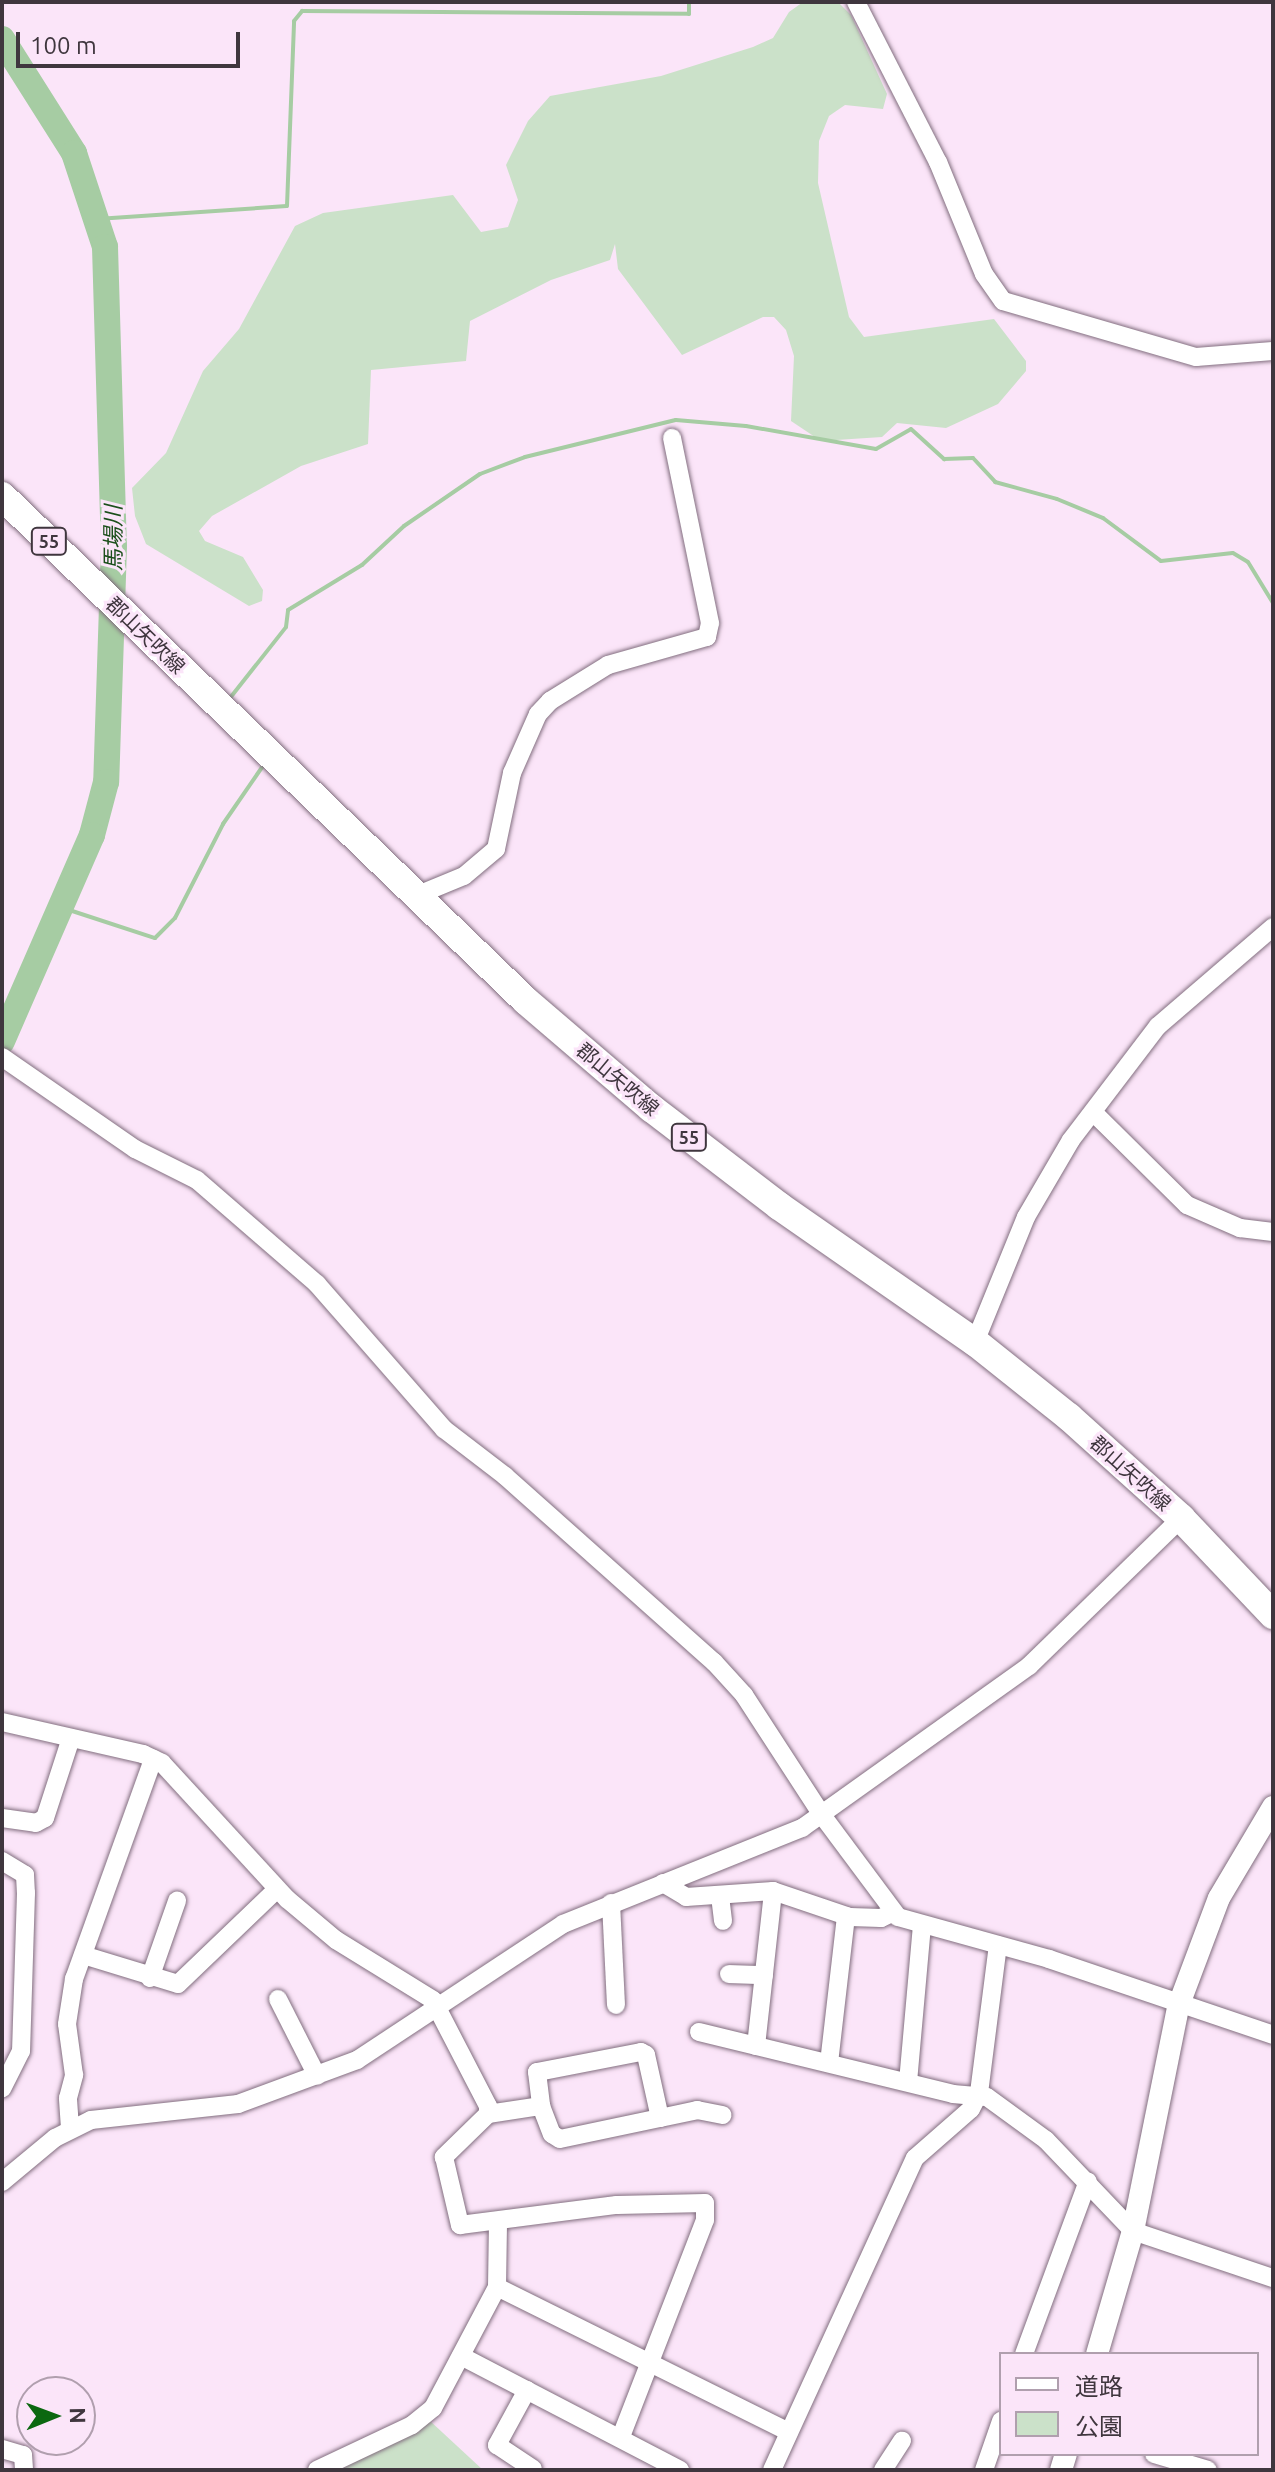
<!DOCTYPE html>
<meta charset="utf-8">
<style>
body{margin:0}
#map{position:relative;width:1275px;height:2472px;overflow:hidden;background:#fbe5f9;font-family:Ubuntu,"Noto Sans JP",sans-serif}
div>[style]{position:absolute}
.green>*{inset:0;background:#cbe1c9}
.stream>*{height:4px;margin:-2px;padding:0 2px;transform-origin:2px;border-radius:2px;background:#a6cca3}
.river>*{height:26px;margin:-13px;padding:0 13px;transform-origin:13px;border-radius:13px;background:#a6cca3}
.roads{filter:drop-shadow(0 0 2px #826e7f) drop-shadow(0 0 2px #826e7f)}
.minor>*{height:18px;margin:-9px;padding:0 9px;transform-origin:9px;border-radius:9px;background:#fff}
.tertiary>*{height:22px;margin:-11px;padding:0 11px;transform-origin:11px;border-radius:11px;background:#fff}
.primary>*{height:28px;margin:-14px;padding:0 14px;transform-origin:14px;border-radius:14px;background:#fff}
span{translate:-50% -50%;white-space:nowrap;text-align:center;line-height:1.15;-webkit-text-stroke:6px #fbe5f9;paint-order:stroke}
.shield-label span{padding:2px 6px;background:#fbe5f9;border:2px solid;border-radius:6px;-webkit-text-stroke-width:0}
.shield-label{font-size:18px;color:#3f363e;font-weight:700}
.street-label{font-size:20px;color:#3f363e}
.water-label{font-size:22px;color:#1b4f1b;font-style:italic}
.frame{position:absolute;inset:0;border:4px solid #3f363e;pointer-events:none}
.legend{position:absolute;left:999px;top:2352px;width:260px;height:104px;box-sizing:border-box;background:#fbe5f9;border:2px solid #b09fae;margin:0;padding:10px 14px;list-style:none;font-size:24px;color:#3f363e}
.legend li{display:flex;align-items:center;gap:16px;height:40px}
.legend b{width:40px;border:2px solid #b09fae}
.north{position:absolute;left:16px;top:2376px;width:80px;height:80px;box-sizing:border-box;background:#fbe5f9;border:2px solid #b09fae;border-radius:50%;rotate:89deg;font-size:22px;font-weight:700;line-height:32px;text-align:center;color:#3f363e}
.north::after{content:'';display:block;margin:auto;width:28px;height:36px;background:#0b6810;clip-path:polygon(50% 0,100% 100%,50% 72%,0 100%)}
.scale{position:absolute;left:16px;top:32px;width:224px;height:36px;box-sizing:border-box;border:4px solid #3f363e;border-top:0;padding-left:10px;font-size:24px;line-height:28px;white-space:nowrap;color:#3f363e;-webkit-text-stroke:6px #fbe5f9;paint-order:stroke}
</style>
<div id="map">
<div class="green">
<div style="clip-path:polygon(803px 2px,838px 2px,851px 15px,887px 94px,883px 109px,845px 105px,829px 116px,819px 141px,818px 183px,849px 317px,864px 337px,994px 319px,1026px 361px,1026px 371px,998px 404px,946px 428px,897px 423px,882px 437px,821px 441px,791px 421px,794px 356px,786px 330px,774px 317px,763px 317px,682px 355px,618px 269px,615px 244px,610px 260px,551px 280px,470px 321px,466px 361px,371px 370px,368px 444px,301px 466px,212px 516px,199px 531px,205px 541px,243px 557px,263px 590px,262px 601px,249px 606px,146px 544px,135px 516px,132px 488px,166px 453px,203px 371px,239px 329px,295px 226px,323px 213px,453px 195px,481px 232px,508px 227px,518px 200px,506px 165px,528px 121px,550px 96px,661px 76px,753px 47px,773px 38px,789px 12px)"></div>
<div style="clip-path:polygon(429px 2420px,483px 2470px,340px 2470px,358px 2458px)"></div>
</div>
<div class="stream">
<div style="left:97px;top:219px;width:190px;rotate:-3.9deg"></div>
<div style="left:287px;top:206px;width:185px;rotate:-87.8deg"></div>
<div style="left:294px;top:21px;width:13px;rotate:-51deg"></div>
<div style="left:302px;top:11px;width:387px;rotate:0.4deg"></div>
<div style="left:689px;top:14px;width:12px;rotate:-90deg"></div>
<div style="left:230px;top:698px;width:90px;rotate:-51.7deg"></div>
<div style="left:286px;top:627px;width:17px;rotate:-83deg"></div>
<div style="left:288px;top:610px;width:87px;rotate:-31.3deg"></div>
<div style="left:362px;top:565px;width:57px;rotate:-42.9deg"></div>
<div style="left:404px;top:526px;width:92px;rotate:-34.4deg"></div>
<div style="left:480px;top:474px;width:48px;rotate:-20.7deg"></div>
<div style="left:525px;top:457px;width:155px;rotate:-13.8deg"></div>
<div style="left:676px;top:420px;width:70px;rotate:4.9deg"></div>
<div style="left:746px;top:426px;width:132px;rotate:10deg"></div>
<div style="left:876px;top:449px;width:40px;rotate:-29.7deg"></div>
<div style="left:911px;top:429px;width:45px;rotate:42.3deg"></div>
<div style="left:944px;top:459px;width:29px;rotate:-2deg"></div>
<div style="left:973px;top:458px;width:33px;rotate:47deg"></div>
<div style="left:995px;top:482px;width:64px;rotate:15.3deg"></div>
<div style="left:1057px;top:499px;width:50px;rotate:22.4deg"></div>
<div style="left:1103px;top:518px;width:72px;rotate:36.6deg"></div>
<div style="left:1161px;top:561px;width:72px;rotate:-6.3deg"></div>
<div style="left:1233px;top:553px;width:17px;rotate:31deg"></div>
<div style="left:1248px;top:562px;width:48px;rotate:58.6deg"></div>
<div style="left:60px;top:907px;width:100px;rotate:18.1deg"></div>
<div style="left:155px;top:938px;width:28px;rotate:-45deg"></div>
<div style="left:175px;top:918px;width:106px;rotate:-62.9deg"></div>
<div style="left:223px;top:824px;width:74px;rotate:-55.5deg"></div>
</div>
<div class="river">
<div style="left:2px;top:39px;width:135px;rotate:57.7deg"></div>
<div style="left:74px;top:153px;width:99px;rotate:71.7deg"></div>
<div style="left:105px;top:247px;width:299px;rotate:88.3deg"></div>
<div style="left:114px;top:546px;width:236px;rotate:91.9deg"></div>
<div style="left:106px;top:782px;width:55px;rotate:104.8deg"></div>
<div style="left:92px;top:835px;width:225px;rotate:113.6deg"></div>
</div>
<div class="roads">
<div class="minor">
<div style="left:856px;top:2px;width:180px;rotate:62.9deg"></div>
<div style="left:938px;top:162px;width:121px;rotate:67.7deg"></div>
<div style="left:984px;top:274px;width:33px;rotate:55deg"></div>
<div style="left:1003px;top:301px;width:201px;rotate:16.2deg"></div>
<div style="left:1196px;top:357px;width:77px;rotate:-4.5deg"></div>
<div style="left:413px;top:897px;width:55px;rotate:-22.4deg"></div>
<div style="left:464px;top:876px;width:42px;rotate:-40.2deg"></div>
<div style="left:496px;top:849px;width:78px;rotate:-78.1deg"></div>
<div style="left:512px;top:773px;width:64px;rotate:-66.2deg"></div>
<div style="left:538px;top:714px;width:18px;rotate:-47deg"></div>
<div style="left:550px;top:701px;width:68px;rotate:-31.8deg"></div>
<div style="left:608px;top:665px;width:103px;rotate:-15.8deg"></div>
<div style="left:707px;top:637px;width:14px;rotate:-78deg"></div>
<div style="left:710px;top:623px;width:189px;rotate:-101.6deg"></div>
<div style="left:2px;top:1057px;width:162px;rotate:34.7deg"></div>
<div style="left:135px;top:1149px;width:69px;rotate:26.6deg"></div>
<div style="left:197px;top:1180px;width:159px;rotate:40.9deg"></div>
<div style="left:317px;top:1284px;width:193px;rotate:48.8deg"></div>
<div style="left:444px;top:1429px;width:77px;rotate:37.6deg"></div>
<div style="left:505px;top:1476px;width:280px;rotate:41.7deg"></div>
<div style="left:714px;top:1662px;width:45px;rotate:47.7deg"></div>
<div style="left:744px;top:1695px;width:143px;rotate:57deg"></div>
<div style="left:822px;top:1815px;width:127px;rotate:53.3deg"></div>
<div style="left:898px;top:1917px;width:157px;rotate:15.5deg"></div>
<div style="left:1049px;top:1959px;width:237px;rotate:18.7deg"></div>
<div style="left:1094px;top:1113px;width:131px;rotate:44.7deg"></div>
<div style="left:1187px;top:1205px;width:58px;rotate:23.5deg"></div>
<div style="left:1240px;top:1228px;width:33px;rotate:7deg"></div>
<div style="left:975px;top:1342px;width:135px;rotate:-67.8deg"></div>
<div style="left:1026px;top:1217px;width:89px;rotate:-59.7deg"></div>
<div style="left:1071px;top:1140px;width:143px;rotate:-52.7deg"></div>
<div style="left:1158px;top:1026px;width:152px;rotate:-40.7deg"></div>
<div style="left:2px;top:1722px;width:145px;rotate:12.8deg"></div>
<div style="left:143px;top:1754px;width:21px;rotate:25deg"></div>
<div style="left:162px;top:1763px;width:185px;rotate:47.4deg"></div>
<div style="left:287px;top:1899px;width:64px;rotate:39.9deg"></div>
<div style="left:336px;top:1940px;width:114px;rotate:31.7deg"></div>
<div style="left:433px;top:2000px;width:119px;rotate:62.6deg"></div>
<div style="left:488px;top:2106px;width:8px;rotate:90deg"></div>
<div style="left:488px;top:2114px;width:62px;rotate:135.7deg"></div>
<div style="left:444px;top:2157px;width:70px;rotate:76.8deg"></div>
<div style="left:460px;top:2225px;width:158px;rotate:-7.3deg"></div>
<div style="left:617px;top:2205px;width:88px;rotate:-1.3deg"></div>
<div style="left:705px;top:2203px;width:17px;rotate:90deg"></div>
<div style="left:705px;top:2220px;width:233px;rotate:111.2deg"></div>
<div style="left:2px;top:1818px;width:34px;rotate:8deg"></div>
<div style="left:36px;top:1823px;width:10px;rotate:-29deg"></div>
<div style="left:45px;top:1818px;width:84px;rotate:-72deg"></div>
<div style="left:2px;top:1861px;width:27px;rotate:31deg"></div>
<div style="left:25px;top:1875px;width:18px;rotate:87deg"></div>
<div style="left:26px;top:1893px;width:158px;rotate:91.8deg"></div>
<div style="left:21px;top:2051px;width:42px;rotate:116.6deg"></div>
<div style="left:663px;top:1883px;width:27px;rotate:31deg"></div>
<div style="left:686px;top:1897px;width:87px;rotate:-3.9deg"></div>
<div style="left:773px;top:1891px;width:81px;rotate:18.7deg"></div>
<div style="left:850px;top:1917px;width:31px;rotate:2deg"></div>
<div style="left:881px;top:1918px;width:14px;rotate:-25deg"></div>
<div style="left:720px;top:1896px;width:25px;rotate:83deg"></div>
<div style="left:611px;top:1903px;width:102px;rotate:87.2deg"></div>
<div style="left:83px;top:1955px;width:99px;rotate:17deg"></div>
<div style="left:178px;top:1984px;width:137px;rotate:-43.8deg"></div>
<div style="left:729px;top:1974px;width:35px;rotate:2deg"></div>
<div style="left:150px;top:1978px;width:82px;rotate:-70.7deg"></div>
<div style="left:278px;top:1999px;width:86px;rotate:63.1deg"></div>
<div style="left:699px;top:2032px;width:261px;rotate:13.7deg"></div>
<div style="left:953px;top:2094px;width:34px;rotate:5deg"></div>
<div style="left:987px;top:2097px;width:73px;rotate:36.1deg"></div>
<div style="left:1046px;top:2140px;width:126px;rotate:46.3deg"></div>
<div style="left:1133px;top:2231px;width:148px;rotate:18.6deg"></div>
<div style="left:756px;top:2046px;width:156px;rotate:-83.7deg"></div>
<div style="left:829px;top:2063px;width:148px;rotate:-83.4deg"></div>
<div style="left:908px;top:2082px;width:158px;rotate:-84.9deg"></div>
<div style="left:488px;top:2114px;width:54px;rotate:-8.6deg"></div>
<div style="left:660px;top:2118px;width:65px;rotate:-102.5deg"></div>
<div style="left:646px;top:2055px;width:6px;rotate:-149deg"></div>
<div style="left:641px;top:2052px;width:106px;rotate:169.1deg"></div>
<div style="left:537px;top:2072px;width:34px;rotate:83deg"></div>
<div style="left:541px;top:2106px;width:30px;rotate:69deg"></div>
<div style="left:552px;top:2134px;width:9px;rotate:32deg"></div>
<div style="left:560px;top:2139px;width:102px;rotate:-11.9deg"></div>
<div style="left:660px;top:2118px;width:38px;rotate:-12deg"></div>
<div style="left:697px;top:2110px;width:26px;rotate:11deg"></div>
<div style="left:70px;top:2128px;width:30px;rotate:-94deg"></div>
<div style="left:68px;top:2098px;width:24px;rotate:-75deg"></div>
<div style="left:74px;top:2075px;width:51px;rotate:-97.8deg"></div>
<div style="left:67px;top:2024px;width:46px;rotate:-81.2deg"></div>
<div style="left:74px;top:1979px;width:234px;rotate:-70.2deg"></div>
<div style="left:2px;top:2182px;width:69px;rotate:-39.7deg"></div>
<div style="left:55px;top:2138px;width:40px;rotate:-26.6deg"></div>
<div style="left:91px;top:2120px;width:148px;rotate:-6.2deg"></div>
<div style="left:238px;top:2104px;width:127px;rotate:-20.3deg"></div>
<div style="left:357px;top:2060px;width:247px;rotate:-33.4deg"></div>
<div style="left:563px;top:1924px;width:258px;rotate:-21.9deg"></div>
<div style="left:802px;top:1828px;width:279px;rotate:-35.5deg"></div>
<div style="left:1029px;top:1666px;width:212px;rotate:-44.2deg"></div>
<div style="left:497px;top:2287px;width:326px;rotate:26.4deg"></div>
<div style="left:1024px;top:2354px;width:184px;rotate:-69.7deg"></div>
<div style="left:461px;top:2356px;width:247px;rotate:27.5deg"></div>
<div style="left:527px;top:2390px;width:63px;rotate:118.6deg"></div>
<div style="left:497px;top:2445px;width:43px;rotate:33.7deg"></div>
<div style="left:2px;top:2449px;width:22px;rotate:16deg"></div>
<div style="left:23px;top:2455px;width:15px;rotate:86deg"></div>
<div style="left:1154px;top:2454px;width:56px;rotate:16.5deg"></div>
<div style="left:317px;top:2470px;width:105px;rotate:-25.3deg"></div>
<div style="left:412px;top:2425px;width:27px;rotate:-39deg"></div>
<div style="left:433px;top:2408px;width:137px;rotate:-62.1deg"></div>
<div style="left:497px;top:2287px;width:65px;rotate:-89.1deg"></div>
<div style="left:772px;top:2470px;width:343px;rotate:-65.4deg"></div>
<div style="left:915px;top:2158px;width:74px;rotate:-41.2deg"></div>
<div style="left:971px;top:2109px;width:18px;rotate:-63deg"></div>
<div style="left:979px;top:2093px;width:149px;rotate:-82.7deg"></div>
<div style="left:883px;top:2470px;width:35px;rotate:-57deg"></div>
<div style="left:984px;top:2470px;width:52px;rotate:-70.9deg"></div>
</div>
<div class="tertiary">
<div style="left:1097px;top:2354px;width:128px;rotate:-73.7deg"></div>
<div style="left:1133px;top:2231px;width:228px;rotate:-78.6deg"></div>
<div style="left:1178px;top:2007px;width:116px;rotate:-69.4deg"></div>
<div style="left:1219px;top:1898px;width:106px;rotate:-59.3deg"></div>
<div style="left:1061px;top:2470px;width:17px;rotate:-73deg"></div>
</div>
<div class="primary">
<div style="left:2px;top:496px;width:728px;rotate:43.94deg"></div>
<div style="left:526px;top:1001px;width:165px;rotate:40.6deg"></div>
<div style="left:651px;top:1108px;width:161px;rotate:37.4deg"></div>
<div style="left:779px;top:1206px;width:239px;rotate:34.8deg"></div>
<div style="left:975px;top:1342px;width:120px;rotate:38.6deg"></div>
<div style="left:1069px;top:1417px;width:151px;rotate:42deg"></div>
<div style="left:1181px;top:1518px;width:134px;rotate:46.5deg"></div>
</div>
</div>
<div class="shield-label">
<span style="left:49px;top:541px">55</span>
<span style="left:689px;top:1137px">55</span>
</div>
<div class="street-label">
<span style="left:146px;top:635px;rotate:44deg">郡山矢吹線</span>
<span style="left:618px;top:1079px;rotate:40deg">郡山矢吹線</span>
<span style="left:1131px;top:1473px;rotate:42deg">郡山矢吹線</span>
</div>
<div class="water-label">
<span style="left:113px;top:538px;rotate:-90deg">馬場川</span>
</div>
<div class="frame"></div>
<ul class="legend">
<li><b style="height:10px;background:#fff"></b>道路</li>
<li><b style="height:22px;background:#cbe1c9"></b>公園</li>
</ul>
<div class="north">N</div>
<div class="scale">100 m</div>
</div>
